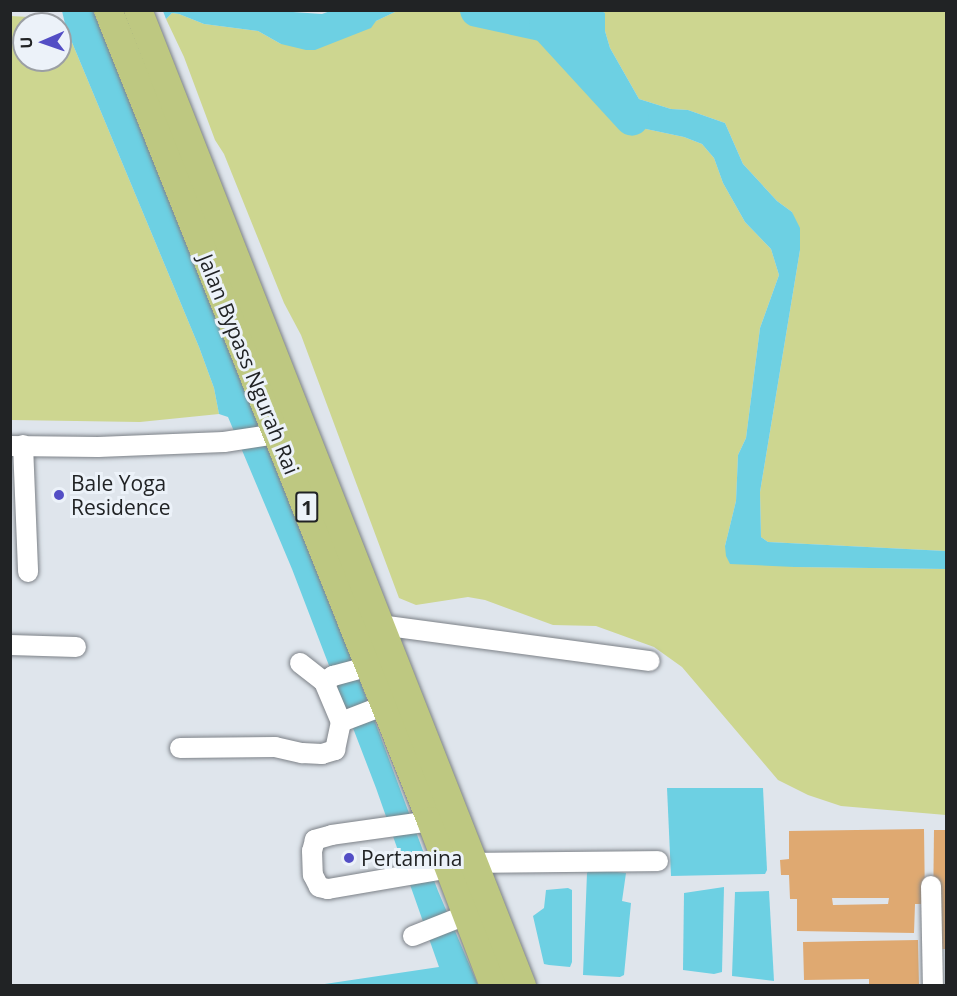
<!DOCTYPE html>
<style>
body{margin:0}
#map{position:relative;width:957px;height:996px;overflow:hidden;background:#dfe5ec;font-family:"Open Sans",sans-serif}
div>[style]{position:absolute}
.green>*{inset:0;background:#cdd690}
.water>*{inset:0;background:#6dd0e3}
.river>*{height:34px;margin:-17px;padding:0 17px;transform-origin:17px;border-radius:17px;background:#6dd0e3}
.building>*{inset:0;background:#dfa971}
.roads{filter:drop-shadow(0 0 2px #7c8187) drop-shadow(0 0 2px #7c8187)}
.minor>*{height:20px;margin:-10px;padding:0 10px;transform-origin:10px;border-radius:10px;background:#fff}
.highway>*{height:28px;margin:-14px;padding:0 14px;transform-origin:14px;border-radius:14px;background:#bec881}
.dots>*{width:16px;height:16px;translate:-50% -50%;box-sizing:border-box;border:3px solid #ecf2f9;border-radius:50%}
span{translate:-50% -50%;white-space:nowrap;text-align:center;line-height:1.15;-webkit-text-stroke:6px #ecf2f9;paint-order:stroke}
.shield-label span{padding:2px 4px;background:#ecf2f9;border:2px solid;border-radius:4px;-webkit-text-stroke-width:0}
.shield-label{font-size:20px;color:#212325;font-weight:700}
.street-label{font-size:21px;color:#212325}
.poi-label{font-size:21px;color:#212325}
.left{translate:0 -50%;text-align:left}
.frame{position:absolute;inset:0;border:12px solid #212325;pointer-events:none}
.north{position:absolute;left:12px;top:12px;width:60px;height:60px;box-sizing:border-box;background:#ecf2f9;border:2px solid #9b9fa4;border-radius:50%;rotate:268deg;font-size:16px;font-weight:700;line-height:24px;text-align:center;color:#212325}
.north::after{content:'';display:block;margin:auto;width:21px;height:27px;background:#534ec5;clip-path:polygon(50% 0,100% 100%,50% 72%,0 100%)}
</style>
<div id="map">
<div class="green">
<div style="clip-path:polygon(397px 11px,490px 11px,573px 35px,591px 56px,609px 105px,627px 125px,684px 137px,702px 144px,714px 158px,723px 183px,745px 222px,771px 249px,779px 275px,760px 328px,746px 438px,738px 455px,736px 501px,725px 546px,794px 567px,946px 569px,946px 815px,841px 806px,808px 795px,778px 780px,682px 667px,654px 647px,596px 626px,553px 625px,485px 600px,468px 597px,416px 605px,399px 598px,301px 335px,284px 303px,224px 154px,215px 140px,184px 57px,166px 19px,172px 13px,179px 14px,204px 24px,258px 31px,281px 44px,376px 21px)"></div>
<div style="clip-path:polygon(600px 11px,946px 11px,946px 551px,768px 542px,761px 537px,760px 492px,800px 250px,792px 212px,777px 201px,743px 164px,725px 123px,688px 110px,671px 109px,639px 99px,610px 48px,605px 31px,605px 13px)"></div>
<div style="clip-path:polygon(11px 16px,47px 18px,58px 24px,24px 24px,24px 60px,60px 60px,60px 25px,66px 28px,199px 347px,214px 388px,219px 414px,140px 422px,11px 420px)"></div>
</div>
<div class="water">
<div style="clip-path:polygon(264px 10px,322px 14px,333px 10px,397px 11px,376px 21px,371px 28px,315px 50px,306px 50px,281px 44px,258px 31px,204px 24px,179px 14px,172px 13px,166px 19px,163px 11px)"></div>
<div style="clip-path:polygon(600px 10px,605px 13px,605px 31px,610px 48px,639px 99px,671px 109px,688px 110px,725px 123px,743px 164px,777px 201px,792px 212px,800px 228px,800px 250px,760px 492px,761px 537px,768px 542px,946px 551px,946px 569px,794px 567px,730px 564px,726px 556px,725px 546px,736px 501px,738px 455px,746px 438px,760px 328px,779px 275px,771px 249px,745px 222px,723px 183px,714px 158px,702px 144px,684px 137px,627px 125px,609px 105px,591px 56px,573px 35px,490px 11px)"></div>
<div style="clip-path:polygon(62px 11px,93px 11px,358px 676px,438px 891px,478px 985px,318px 985px,439px 967px,376px 788px,292px 569px,228px 417px,219px 414px,214px 388px,199px 347px,66px 28px)"></div>
<div style="clip-path:polygon(667px 788px,763px 788px,767px 870px,765px 874px,671px 876px)"></div>
<div style="clip-path:polygon(590px 869px,626px 873px,622px 901px,631px 903px,624px 975px,620px 977px,583px 975px,587px 873px)"></div>
<div style="clip-path:polygon(724px 887px,722px 972px,714px 974px,683px 970px,684px 893px)"></div>
<div style="clip-path:polygon(568px 888px,572px 890px,572px 962px,570px 967px,549px 965px,544px 964px,533px 916px,544px 908px,546px 890px)"></div>
<div style="clip-path:polygon(769px 891px,774px 981px,732px 976px,735px 892px)"></div>
</div>
<div class="river">
<div style="left:477px;top:10px;width:71px;rotate:12.3deg"></div>
<div style="left:546px;top:25px;width:127px;rotate:47.5deg"></div>
</div>
<div class="building">
<div style="clip-path:polygon(evenodd,924px 829px,925px 904px,915px 904px,914px 933px,797px 931px,797px 899px,790px 899px,789px 875px,781px 875px,780px 860px,789px 859px,789px 831px,924px 829px,832px 898px,889px 898px,888px 904px,833px 905px,832px 898px)"></div>
<div style="clip-path:polygon(934px 830px,946px 830px,946px 949px,936px 949px,933px 913px)"></div>
<div style="clip-path:polygon(918px 940px,919px 986px,869px 986px,869px 979px,804px 980px,803px 942px)"></div>
</div>
<div class="roads">
<div class="minor">
<div style="left:23px;top:445px;width:127px;rotate:87.7deg"></div>
<div style="left:10px;top:446px;width:88px;rotate:0.7deg"></div>
<div style="left:98px;top:447px;width:126px;rotate:-2.3deg"></div>
<div style="left:224px;top:442px;width:54px;rotate:-8.6deg"></div>
<div style="left:380px;top:625px;width:272px;rotate:7.6deg"></div>
<div style="left:10px;top:645px;width:66px;rotate:1.7deg"></div>
<div style="left:300px;top:663px;width:31px;rotate:38deg"></div>
<div style="left:341px;top:722px;width:43px;rotate:-113deg"></div>
<div style="left:324px;top:682px;width:11px;rotate:-34deg"></div>
<div style="left:333px;top:676px;width:38px;rotate:-15deg"></div>
<div style="left:180px;top:748px;width:95px;rotate:-0.6deg"></div>
<div style="left:275px;top:747px;width:28px;rotate:13deg"></div>
<div style="left:302px;top:753px;width:20px;rotate:3deg"></div>
<div style="left:322px;top:754px;width:14px;rotate:-17deg"></div>
<div style="left:335px;top:750px;width:29px;rotate:-78deg"></div>
<div style="left:341px;top:722px;width:47px;rotate:-21.1deg"></div>
<div style="left:431px;top:821px;width:100px;rotate:172deg"></div>
<div style="left:332px;top:835px;width:18px;rotate:164deg"></div>
<div style="left:315px;top:840px;width:11px;rotate:105deg"></div>
<div style="left:312px;top:851px;width:24px;rotate:88deg"></div>
<div style="left:313px;top:875px;width:13px;rotate:63deg"></div>
<div style="left:319px;top:887px;width:9px;rotate:13deg"></div>
<div style="left:328px;top:889px;width:123px;rotate:-9.8deg"></div>
<div style="left:474px;top:863px;width:184px;rotate:-0.6deg"></div>
<div style="left:931px;top:886px;width:100px;rotate:88.9deg"></div>
<div style="left:413px;top:936px;width:57px;rotate:-21.6deg"></div>
</div>
<div class="highway">
<div style="left:108px;top:10px;width:873px;rotate:68.28deg"></div>
<div style="left:431px;top:821px;width:177px;rotate:69.1deg"></div>
<div style="left:138px;top:10px;width:1049px;rotate:68.52deg"></div>
</div>
</div>
<div class="dots">
<div style="left:59px;top:495px;background:#534ec5"></div>
<div style="left:349px;top:858px;background:#534ec5"></div>
</div>
<div class="shield-label">
<span style="left:307px;top:507px">1</span>
</div>
<div class="street-label">
<span style="left:249px;top:364px;rotate:68deg">Jalan Bypass Ngurah Rai</span>
</div>
<div class="poi-label">
<span class="left" style="left:71px;top:495px">Bale Yoga<br>Residence</span>
<span class="left" style="left:361px;top:858px">Pertamina</span>
</div>
<div class="frame"></div>
<div class="north">U</div>
</div>
